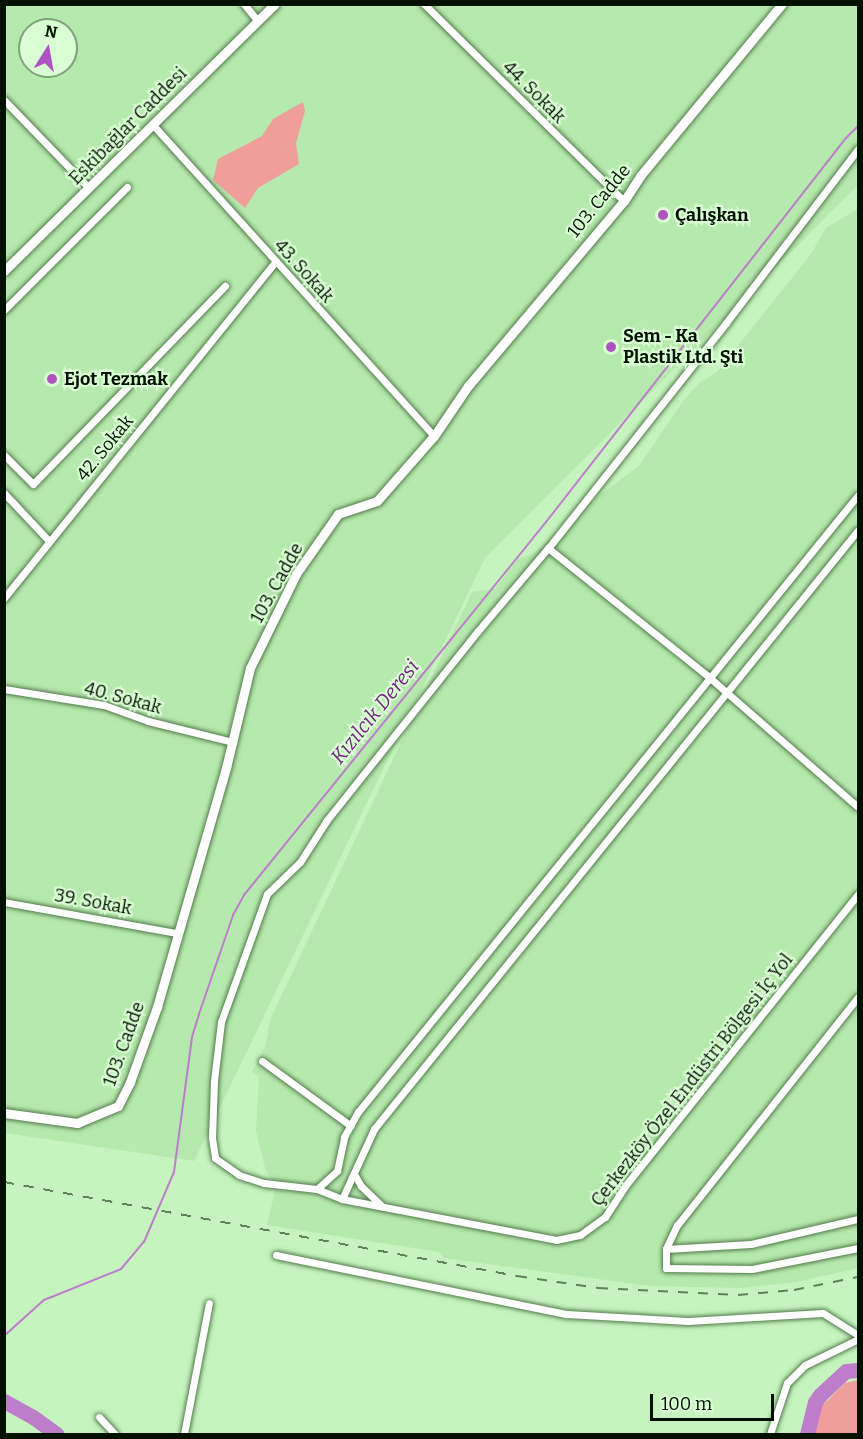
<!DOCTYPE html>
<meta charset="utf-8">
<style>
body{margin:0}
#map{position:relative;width:863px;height:1439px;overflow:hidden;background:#c5f4be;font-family:Bitter,serif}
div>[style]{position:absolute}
.built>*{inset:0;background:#b6e9ad}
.green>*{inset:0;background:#ef9e9c}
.stream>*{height:2px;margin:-1px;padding:0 1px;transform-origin:1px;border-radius:1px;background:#be7dcb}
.river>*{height:15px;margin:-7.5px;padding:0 7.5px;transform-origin:7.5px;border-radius:7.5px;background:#be7dcb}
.roads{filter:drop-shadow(0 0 2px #527b4b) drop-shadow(0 0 2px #527b4b)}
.street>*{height:7px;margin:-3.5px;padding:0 3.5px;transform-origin:3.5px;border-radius:3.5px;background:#fff}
.secondary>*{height:9px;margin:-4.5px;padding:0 4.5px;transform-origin:4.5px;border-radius:4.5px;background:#fff}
.rail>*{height:2px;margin-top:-1px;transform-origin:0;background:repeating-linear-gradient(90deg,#617f5d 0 10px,transparent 0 20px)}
.dots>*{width:16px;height:16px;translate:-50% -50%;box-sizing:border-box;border:3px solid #d9fed3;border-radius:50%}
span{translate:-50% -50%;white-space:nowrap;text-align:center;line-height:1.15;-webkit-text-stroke:4.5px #d9fed3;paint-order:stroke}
.street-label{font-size:18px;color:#021001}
.poi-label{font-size:18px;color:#021001;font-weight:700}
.left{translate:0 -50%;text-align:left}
.water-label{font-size:20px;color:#71217f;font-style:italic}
.frame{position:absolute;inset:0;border:6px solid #021001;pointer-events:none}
.north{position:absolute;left:18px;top:18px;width:60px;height:60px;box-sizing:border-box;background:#d9fed3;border:2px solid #839f7f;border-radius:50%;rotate:11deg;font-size:16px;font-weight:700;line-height:24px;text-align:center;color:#021001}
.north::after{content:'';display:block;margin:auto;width:21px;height:27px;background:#ae53bf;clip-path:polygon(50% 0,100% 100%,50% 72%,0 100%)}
.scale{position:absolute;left:650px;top:1394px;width:124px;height:27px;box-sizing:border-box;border:3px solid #021001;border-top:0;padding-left:8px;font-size:18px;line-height:21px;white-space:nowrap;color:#021001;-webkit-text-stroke:4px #d9fed3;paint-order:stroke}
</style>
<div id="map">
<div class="built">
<div style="clip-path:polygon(evenodd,4px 5px,858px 5px,858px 185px,485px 558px,194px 1161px,5px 1133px,4px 5px,30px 30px,66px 30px,66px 66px,30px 66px,30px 30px)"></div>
<div style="clip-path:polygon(858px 209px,858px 1268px,797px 1282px,742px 1288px,650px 1286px,444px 1258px,439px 1252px,267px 1225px,276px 1187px,265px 1168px,256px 1131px,259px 1076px,252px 1072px,266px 1045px,270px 1020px,472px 592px,495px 589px,518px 558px,532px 555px,595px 499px,639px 466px,683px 401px,699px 383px,717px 372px,811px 254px,826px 228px)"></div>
</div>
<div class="green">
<div style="clip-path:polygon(303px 102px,305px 111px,296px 143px,299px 164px,258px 188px,245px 208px,213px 180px,218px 159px,262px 136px,273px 119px)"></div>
<div style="clip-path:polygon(858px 1380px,858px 1434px,814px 1434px,821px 1407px,845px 1383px)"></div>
</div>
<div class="stream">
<div style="left:4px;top:1336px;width:54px;rotate:-42deg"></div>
<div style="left:44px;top:1300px;width:83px;rotate:-21.9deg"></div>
<div style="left:121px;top:1269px;width:35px;rotate:-50deg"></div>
<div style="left:144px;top:1242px;width:76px;rotate:-66.8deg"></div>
<div style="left:174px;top:1172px;width:136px;rotate:-82.4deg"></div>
<div style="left:192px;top:1037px;width:24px;rotate:-73deg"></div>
<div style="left:199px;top:1014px;width:105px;rotate:-71deg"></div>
<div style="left:233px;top:915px;width:23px;rotate:-61deg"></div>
<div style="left:244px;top:895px;width:480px;rotate:-51deg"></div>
<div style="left:546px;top:522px;width:487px;rotate:-52deg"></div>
<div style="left:846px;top:138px;width:17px;rotate:-45deg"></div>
</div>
<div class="river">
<div style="left:4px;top:1401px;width:33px;rotate:29deg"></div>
<div style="left:33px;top:1417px;width:29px;rotate:36deg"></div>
<div style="left:807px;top:1434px;width:33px;rotate:-76deg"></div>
<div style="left:815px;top:1402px;width:9px;rotate:-54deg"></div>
<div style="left:820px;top:1395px;width:35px;rotate:-43deg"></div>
<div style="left:846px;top:1371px;width:12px;rotate:-5deg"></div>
</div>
<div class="roads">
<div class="street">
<div style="left:244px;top:4px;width:22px;rotate:51deg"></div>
<div style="left:424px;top:4px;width:281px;rotate:44.6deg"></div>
<div style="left:4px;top:100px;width:122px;rotate:46deg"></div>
<div style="left:153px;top:125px;width:419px;rotate:47.9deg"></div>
<div style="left:858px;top:149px;width:218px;rotate:127.2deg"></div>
<div style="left:726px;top:323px;width:287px;rotate:128.3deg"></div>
<div style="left:548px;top:548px;width:110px;rotate:130.2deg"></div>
<div style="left:477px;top:632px;width:241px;rotate:128.6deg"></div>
<div style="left:327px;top:820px;width:50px;rotate:122.7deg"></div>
<div style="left:300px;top:862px;width:46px;rotate:135.9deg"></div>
<div style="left:267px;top:894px;width:136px;rotate:109.8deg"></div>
<div style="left:221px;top:1022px;width:59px;rotate:96.8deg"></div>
<div style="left:214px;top:1081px;width:57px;rotate:92deg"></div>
<div style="left:212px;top:1138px;width:20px;rotate:81deg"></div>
<div style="left:215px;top:1158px;width:29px;rotate:35deg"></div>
<div style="left:239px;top:1175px;width:26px;rotate:18deg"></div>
<div style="left:264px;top:1183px;width:53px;rotate:6.5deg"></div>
<div style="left:317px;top:1189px;width:27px;rotate:22deg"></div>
<div style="left:342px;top:1199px;width:218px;rotate:10.8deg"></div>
<div style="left:556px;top:1240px;width:25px;rotate:-12deg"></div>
<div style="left:580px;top:1235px;width:31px;rotate:-36deg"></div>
<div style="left:605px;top:1217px;width:37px;rotate:-57deg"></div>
<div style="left:625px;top:1186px;width:374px;rotate:-51.4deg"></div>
<div style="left:4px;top:310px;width:174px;rotate:-45deg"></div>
<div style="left:4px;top:455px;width:41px;rotate:45deg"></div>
<div style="left:33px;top:484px;width:276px;rotate:-45.9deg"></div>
<div style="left:4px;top:493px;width:66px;rotate:46.8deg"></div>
<div style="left:548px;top:548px;width:208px;rotate:38.7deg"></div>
<div style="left:710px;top:678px;width:196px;rotate:41.1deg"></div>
<div style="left:4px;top:598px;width:432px;rotate:-51.1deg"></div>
<div style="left:4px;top:689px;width:101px;rotate:9.1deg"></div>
<div style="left:104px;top:705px;width:47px;rotate:20deg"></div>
<div style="left:148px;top:721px;width:88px;rotate:13.9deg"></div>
<div style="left:4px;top:902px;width:175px;rotate:10.2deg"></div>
<div style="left:858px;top:997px;width:291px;rotate:128.4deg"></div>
<div style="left:677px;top:1225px;width:26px;rotate:115deg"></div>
<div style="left:666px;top:1249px;width:19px;rotate:90deg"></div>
<div style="left:666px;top:1268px;width:86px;rotate:0.7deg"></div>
<div style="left:752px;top:1269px;width:108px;rotate:-11.2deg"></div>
<div style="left:262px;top:1061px;width:110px;rotate:36.1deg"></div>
<div style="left:354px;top:1174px;width:14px;rotate:60deg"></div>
<div style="left:361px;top:1186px;width:30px;rotate:44deg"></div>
<div style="left:317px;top:1189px;width:27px;rotate:-42deg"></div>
<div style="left:337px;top:1171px;width:35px;rotate:-78deg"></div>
<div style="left:344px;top:1137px;width:29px;rotate:-61deg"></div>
<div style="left:358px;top:1112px;width:794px;rotate:-50.98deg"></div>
<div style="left:342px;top:1199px;width:77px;rotate:-65.4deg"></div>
<div style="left:374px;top:1129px;width:770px;rotate:-51.06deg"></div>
<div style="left:666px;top:1249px;width:85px;rotate:-3.4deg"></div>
<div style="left:751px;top:1244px;width:110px;rotate:-13.2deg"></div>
<div style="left:276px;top:1255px;width:297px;rotate:11.5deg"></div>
<div style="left:567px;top:1314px;width:121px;rotate:3.3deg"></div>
<div style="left:688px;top:1321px;width:135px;rotate:-3.4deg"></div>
<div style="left:823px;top:1313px;width:41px;rotate:32.2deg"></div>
<div style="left:99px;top:1417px;width:23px;rotate:47deg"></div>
<div style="left:184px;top:1434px;width:133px;rotate:-79.2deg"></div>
<div style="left:770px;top:1434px;width:54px;rotate:-71.6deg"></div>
<div style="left:787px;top:1383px;width:25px;rotate:-45deg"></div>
<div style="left:805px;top:1365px;width:59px;rotate:-26.1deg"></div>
</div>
<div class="secondary">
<div style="left:4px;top:271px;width:380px;rotate:-44.6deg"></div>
<div style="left:4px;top:1113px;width:74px;rotate:7.8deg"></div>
<div style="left:77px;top:1123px;width:44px;rotate:-22.5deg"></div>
<div style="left:118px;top:1106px;width:27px;rotate:-63deg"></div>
<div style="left:130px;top:1082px;width:80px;rotate:-70.2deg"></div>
<div style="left:157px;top:1007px;width:249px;rotate:-73.9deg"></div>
<div style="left:226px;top:768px;width:103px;rotate:-76.5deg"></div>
<div style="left:250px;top:668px;width:105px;rotate:-63.9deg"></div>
<div style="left:296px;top:574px;width:73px;rotate:-55deg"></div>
<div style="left:338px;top:514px;width:41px;rotate:-18.4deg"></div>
<div style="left:377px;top:501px;width:86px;rotate:-48.8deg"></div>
<div style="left:434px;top:436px;width:60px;rotate:-55.8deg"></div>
<div style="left:468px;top:386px;width:242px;rotate:-49.9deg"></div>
<div style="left:624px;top:201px;width:31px;rotate:-57deg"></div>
<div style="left:641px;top:175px;width:222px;rotate:-50.5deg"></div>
</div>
</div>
<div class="rail">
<div style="left:4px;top:1182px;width:522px;rotate:10.38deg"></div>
<div style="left:517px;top:1276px;width:82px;rotate:8.4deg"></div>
<div style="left:598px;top:1288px;width:140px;rotate:2.9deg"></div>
<div style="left:738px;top:1295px;width:56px;rotate:-5.1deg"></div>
<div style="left:794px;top:1290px;width:65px;rotate:-11.5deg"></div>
</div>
<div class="dots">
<div style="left:663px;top:215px;background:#ae53bf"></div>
<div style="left:611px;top:347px;background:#ae53bf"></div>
<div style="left:52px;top:379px;background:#ae53bf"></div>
</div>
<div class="street-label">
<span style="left:534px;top:92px;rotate:45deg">44. Sokak</span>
<span style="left:128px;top:126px;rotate:-45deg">Eskibağlar Caddesi</span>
<span style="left:599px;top:201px;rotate:-51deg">103. Cadde</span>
<span style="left:304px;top:271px;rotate:48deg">43. Sokak</span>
<span style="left:105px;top:448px;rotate:-51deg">42. Sokak</span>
<span style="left:277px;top:583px;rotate:-61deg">103. Cadde</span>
<span style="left:123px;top:698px;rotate:15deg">40. Sokak</span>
<span style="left:93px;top:902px;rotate:10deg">39. Sokak</span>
<span style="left:124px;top:1044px;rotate:-70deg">103. Cadde</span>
<span style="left:692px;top:1080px;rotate:-52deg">Çerkezköy Özel Endüstri Bölgesi İç Yol</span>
</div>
<div class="poi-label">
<span class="left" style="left:675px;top:215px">Çalışkan</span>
<span class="left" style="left:623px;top:347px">Sem - Ka<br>Plastik Ltd. Şti</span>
<span class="left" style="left:64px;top:379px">Ejot Tezmak</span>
</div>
<div class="water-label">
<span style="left:375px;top:712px;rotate:-51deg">Kızılcık Deresi</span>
</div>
<div class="frame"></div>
<div class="north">N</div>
<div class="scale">100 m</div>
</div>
